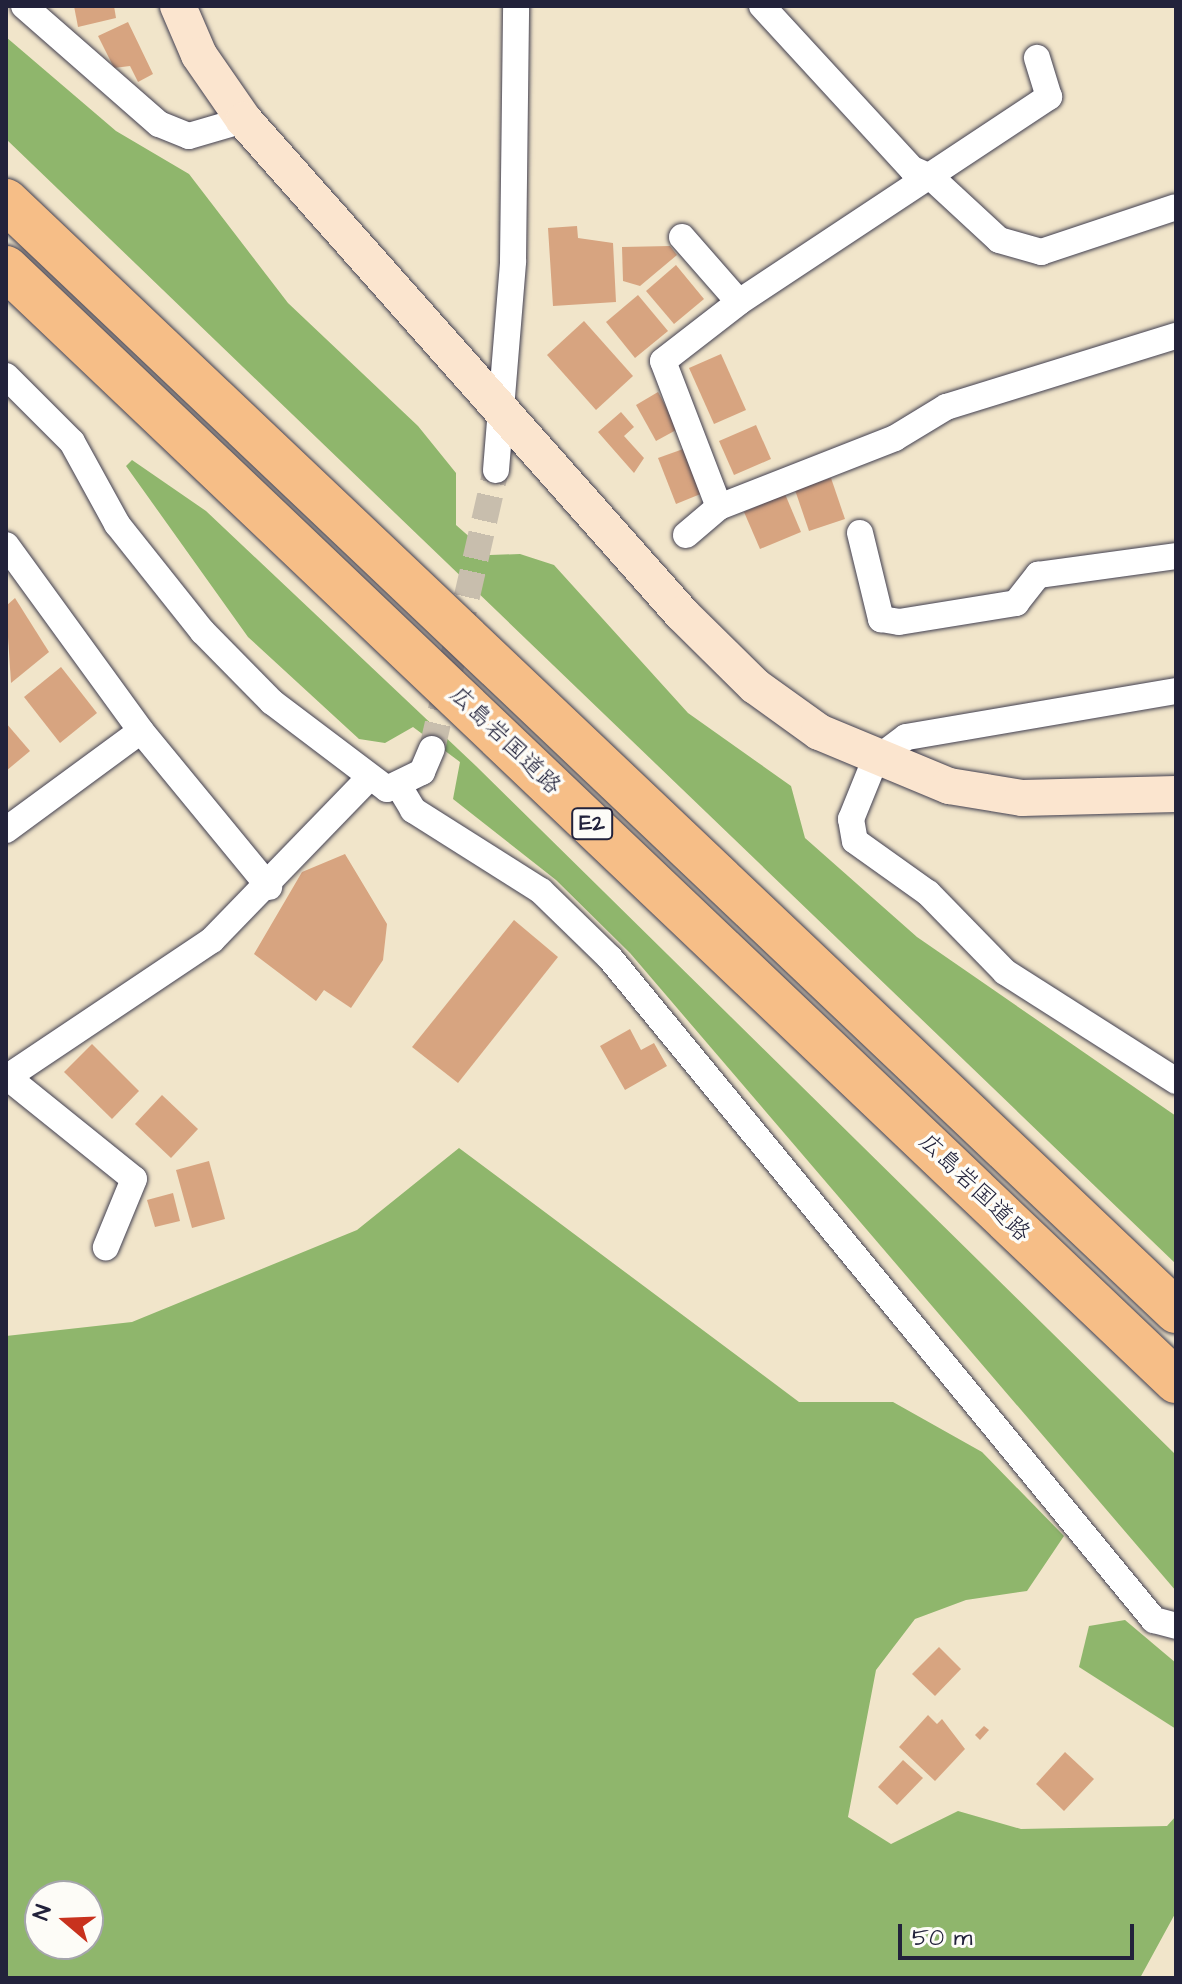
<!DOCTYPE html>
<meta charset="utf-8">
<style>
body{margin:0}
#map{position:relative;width:1182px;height:1984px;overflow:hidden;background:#f1e5ca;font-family:"Architects Daughter","Klee One",sans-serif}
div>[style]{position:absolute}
.forest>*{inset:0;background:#8fb66c}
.building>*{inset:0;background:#d7a480}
.street-tunnel>*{height:26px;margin-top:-13px;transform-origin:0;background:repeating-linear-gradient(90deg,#c8bead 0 26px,transparent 0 39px)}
.roads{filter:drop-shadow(0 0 2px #413f50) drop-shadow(0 0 2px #413f50)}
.street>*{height:26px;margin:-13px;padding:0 13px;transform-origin:13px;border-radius:13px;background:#fff}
.secondary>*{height:36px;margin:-18px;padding:0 18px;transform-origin:18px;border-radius:18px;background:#fbe5cf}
.highway>*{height:44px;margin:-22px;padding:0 22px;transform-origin:22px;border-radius:22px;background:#f6be87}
span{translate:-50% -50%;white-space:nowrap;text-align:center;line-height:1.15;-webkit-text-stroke:7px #fdfcf7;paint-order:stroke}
.shield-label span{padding:2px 6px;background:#fdfcf7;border:2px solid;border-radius:6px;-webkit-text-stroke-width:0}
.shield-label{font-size:22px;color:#22223b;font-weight:700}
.street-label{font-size:24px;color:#22223b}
.frame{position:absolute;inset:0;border:8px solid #22223b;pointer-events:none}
.north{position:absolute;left:24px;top:1880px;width:80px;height:80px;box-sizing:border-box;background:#fdfcf7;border:2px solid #a5a5ac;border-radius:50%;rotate:289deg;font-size:22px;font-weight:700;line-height:32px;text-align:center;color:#22223b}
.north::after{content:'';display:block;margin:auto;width:28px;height:36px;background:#c8321e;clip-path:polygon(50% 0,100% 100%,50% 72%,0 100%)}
.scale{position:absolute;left:898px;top:1924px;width:236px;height:36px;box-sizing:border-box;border:4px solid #22223b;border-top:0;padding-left:10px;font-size:24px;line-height:28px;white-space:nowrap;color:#22223b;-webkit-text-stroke:6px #fdfcf7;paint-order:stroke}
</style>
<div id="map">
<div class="forest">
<div style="clip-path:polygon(6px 37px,116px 131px,189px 174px,288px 303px,418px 426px,456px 473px,456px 525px,490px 555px,520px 554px,554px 565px,688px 713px,791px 786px,805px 838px,917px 937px,1176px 1116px,1176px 1264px,6px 139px)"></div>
<div style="clip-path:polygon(132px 460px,206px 511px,476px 766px,1176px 1455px,1176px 1591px,630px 953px,556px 880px,453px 799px,460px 762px,413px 727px,385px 743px,359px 739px,248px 637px,126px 466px)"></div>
<div style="clip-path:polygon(evenodd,459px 1148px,799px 1402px,893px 1402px,982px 1452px,1064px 1536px,1027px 1591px,966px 1600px,915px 1619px,876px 1670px,848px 1817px,891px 1844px,958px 1811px,1021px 1829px,1167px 1826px,1176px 1816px,1176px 1912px,1140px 1978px,6px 1978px,6px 1336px,132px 1322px,357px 1230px,459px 1148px,40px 1896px,88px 1896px,88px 1944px,40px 1944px,40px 1896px)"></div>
<div style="clip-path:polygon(1125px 1620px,1176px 1663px,1176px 1729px,1079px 1667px,1089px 1626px)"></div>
</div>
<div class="building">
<div style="clip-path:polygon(74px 6px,114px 6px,116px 18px,78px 27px)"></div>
<div style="clip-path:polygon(128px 22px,153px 74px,138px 82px,130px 66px,114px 68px,98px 36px)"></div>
<div style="clip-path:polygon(577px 226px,578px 238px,613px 243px,616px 302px,553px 306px,548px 228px)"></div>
<div style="clip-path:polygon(670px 246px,677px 255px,640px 286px,623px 281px,622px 247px)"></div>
<div style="clip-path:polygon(676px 265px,704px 299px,674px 324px,646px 291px)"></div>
<div style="clip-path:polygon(638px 295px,668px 331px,635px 358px,606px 322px)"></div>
<div style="clip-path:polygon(584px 321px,633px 376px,596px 410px,547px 355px)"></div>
<div style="clip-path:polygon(721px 354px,746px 410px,714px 424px,689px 368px)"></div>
<div style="clip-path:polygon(658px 392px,678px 429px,656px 441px,636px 405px)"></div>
<div style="clip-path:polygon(621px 412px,634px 427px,624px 436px,644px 458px,634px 473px,598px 432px)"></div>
<div style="clip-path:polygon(756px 425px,771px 459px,734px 475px,719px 441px)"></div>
<div style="clip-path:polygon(686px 448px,703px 493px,676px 504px,658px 458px)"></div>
<div style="clip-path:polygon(831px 478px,845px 519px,809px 531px,795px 490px)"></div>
<div style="clip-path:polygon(785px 494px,801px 532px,760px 549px,744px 512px)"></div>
<div style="clip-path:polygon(15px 598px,49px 652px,11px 683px,6px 606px)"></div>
<div style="clip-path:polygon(61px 667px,97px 713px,60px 743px,24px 697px)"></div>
<div style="clip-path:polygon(6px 723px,30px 751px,6px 771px)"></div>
<div style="clip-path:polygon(345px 854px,387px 924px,383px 960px,351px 1008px,324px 990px,316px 1001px,254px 954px,302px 872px)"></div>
<div style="clip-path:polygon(514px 920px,558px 957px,458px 1083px,412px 1047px)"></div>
<div style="clip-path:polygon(630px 1029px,641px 1050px,654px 1043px,667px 1066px,625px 1090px,600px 1046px)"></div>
<div style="clip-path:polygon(92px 1044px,139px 1091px,112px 1119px,64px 1072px)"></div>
<div style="clip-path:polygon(162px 1095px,198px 1129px,171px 1158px,135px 1124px)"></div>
<div style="clip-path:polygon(209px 1161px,225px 1219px,192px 1228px,176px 1170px)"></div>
<div style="clip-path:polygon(173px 1193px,180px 1221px,155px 1227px,147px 1200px)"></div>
<div style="clip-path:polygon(939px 1647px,961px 1669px,935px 1696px,912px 1674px)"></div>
<div style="clip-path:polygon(928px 1715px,937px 1724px,942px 1719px,965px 1749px,935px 1781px,899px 1747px)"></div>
<div style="clip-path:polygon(984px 1726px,989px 1730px,980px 1740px,975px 1735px)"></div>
<div style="clip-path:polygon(1065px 1752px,1094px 1779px,1064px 1811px,1036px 1784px)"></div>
<div style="clip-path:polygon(903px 1760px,923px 1778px,897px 1805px,878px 1787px)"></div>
</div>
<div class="street-tunnel">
<div style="left:432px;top:749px;width:286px;rotate:-77.1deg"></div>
</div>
<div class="roads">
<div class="street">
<div style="left:24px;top:6px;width:179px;rotate:41.2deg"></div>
<div style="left:159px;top:124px;width:32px;rotate:22deg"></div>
<div style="left:189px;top:136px;width:57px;rotate:-16.2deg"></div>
<div style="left:762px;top:6px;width:222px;rotate:47.4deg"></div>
<div style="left:912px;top:169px;width:22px;rotate:24deg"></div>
<div style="left:932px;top:178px;width:91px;rotate:42.8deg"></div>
<div style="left:999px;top:240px;width:44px;rotate:15.9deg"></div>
<div style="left:1041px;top:252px;width:142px;rotate:-18.4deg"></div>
<div style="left:682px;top:237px;width:86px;rotate:48.8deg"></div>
<div style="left:6px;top:376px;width:93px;rotate:45deg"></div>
<div style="left:72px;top:442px;width:94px;rotate:61.2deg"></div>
<div style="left:117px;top:524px;width:138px;rotate:51.5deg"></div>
<div style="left:203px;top:632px;width:98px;rotate:45.4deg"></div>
<div style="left:272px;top:702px;width:144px;rotate:37.1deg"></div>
<div style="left:387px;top:789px;width:39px;rotate:-26deg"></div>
<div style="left:422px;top:772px;width:25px;rotate:-67deg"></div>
<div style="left:496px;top:470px;width:210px;rotate:-85.3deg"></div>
<div style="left:513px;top:261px;width:255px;rotate:-89.3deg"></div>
<div style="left:719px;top:507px;width:156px;rotate:-111deg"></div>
<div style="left:663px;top:361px;width:96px;rotate:-37.8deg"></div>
<div style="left:739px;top:302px;width:372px;rotate:-33.5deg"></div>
<div style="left:1049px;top:97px;width:41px;rotate:-107.1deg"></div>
<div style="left:860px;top:533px;width:89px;rotate:76.3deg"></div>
<div style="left:881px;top:619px;width:18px;rotate:9deg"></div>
<div style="left:899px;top:622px;width:119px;rotate:-9.2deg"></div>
<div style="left:1016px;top:603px;width:36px;rotate:-52deg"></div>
<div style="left:1038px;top:575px;width:139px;rotate:-7.8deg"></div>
<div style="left:686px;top:535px;width:43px;rotate:-40.3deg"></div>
<div style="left:719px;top:507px;width:189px;rotate:-21.4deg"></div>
<div style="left:895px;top:438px;width:60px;rotate:-31.3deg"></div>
<div style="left:946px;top:407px;width:241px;rotate:-17.2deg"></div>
<div style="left:6px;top:545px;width:230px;rotate:54deg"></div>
<div style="left:141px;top:731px;width:202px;rotate:50.6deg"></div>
<div style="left:1176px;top:691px;width:274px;rotate:170.3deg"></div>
<div style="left:906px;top:737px;width:39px;rotate:143deg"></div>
<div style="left:875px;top:760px;width:64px;rotate:112.1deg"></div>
<div style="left:851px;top:819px;width:22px;rotate:80deg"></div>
<div style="left:855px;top:841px;width:90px;rotate:35.5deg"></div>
<div style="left:928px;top:893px;width:110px;rotate:45.7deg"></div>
<div style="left:1005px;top:972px;width:203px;rotate:32.5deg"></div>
<div style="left:400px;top:788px;width:26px;rotate:59deg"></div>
<div style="left:413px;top:810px;width:151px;rotate:32.3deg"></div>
<div style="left:541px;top:891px;width:96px;rotate:44.2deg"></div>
<div style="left:610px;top:958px;width:857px;rotate:50.59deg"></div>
<div style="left:1154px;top:1620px;width:23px;rotate:15deg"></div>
<div style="left:6px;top:830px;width:167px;rotate:-36.3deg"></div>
<div style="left:6px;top:1076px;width:164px;rotate:38.8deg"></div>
<div style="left:134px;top:1179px;width:74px;rotate:112.4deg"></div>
<div style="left:6px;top:1078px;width:248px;rotate:-33.8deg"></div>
<div style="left:212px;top:940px;width:223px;rotate:-45.9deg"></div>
</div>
<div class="secondary">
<div style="left:178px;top:6px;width:53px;rotate:66.8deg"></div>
<div style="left:199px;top:55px;width:79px;rotate:55.3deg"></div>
<div style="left:244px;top:120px;width:660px;rotate:48.44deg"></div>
<div style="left:682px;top:614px;width:103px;rotate:44.6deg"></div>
<div style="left:755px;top:686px;width:79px;rotate:35.7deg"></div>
<div style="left:819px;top:732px;width:141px;rotate:22.6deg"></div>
<div style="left:949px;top:786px;width:74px;rotate:9.3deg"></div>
<div style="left:1022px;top:798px;width:154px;rotate:-1.5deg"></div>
</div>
<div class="highway">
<div style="left:6px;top:201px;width:1613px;rotate:43.49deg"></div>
<div style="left:6px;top:268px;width:1615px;rotate:43.57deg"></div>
</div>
</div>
<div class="shield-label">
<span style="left:592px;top:824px">E2</span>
</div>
<div class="street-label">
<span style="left:505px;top:741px;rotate:44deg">広島岩国道路</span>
<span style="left:974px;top:1188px;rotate:44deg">広島岩国道路</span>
</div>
<div class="frame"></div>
<div class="north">N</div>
<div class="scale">50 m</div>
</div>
